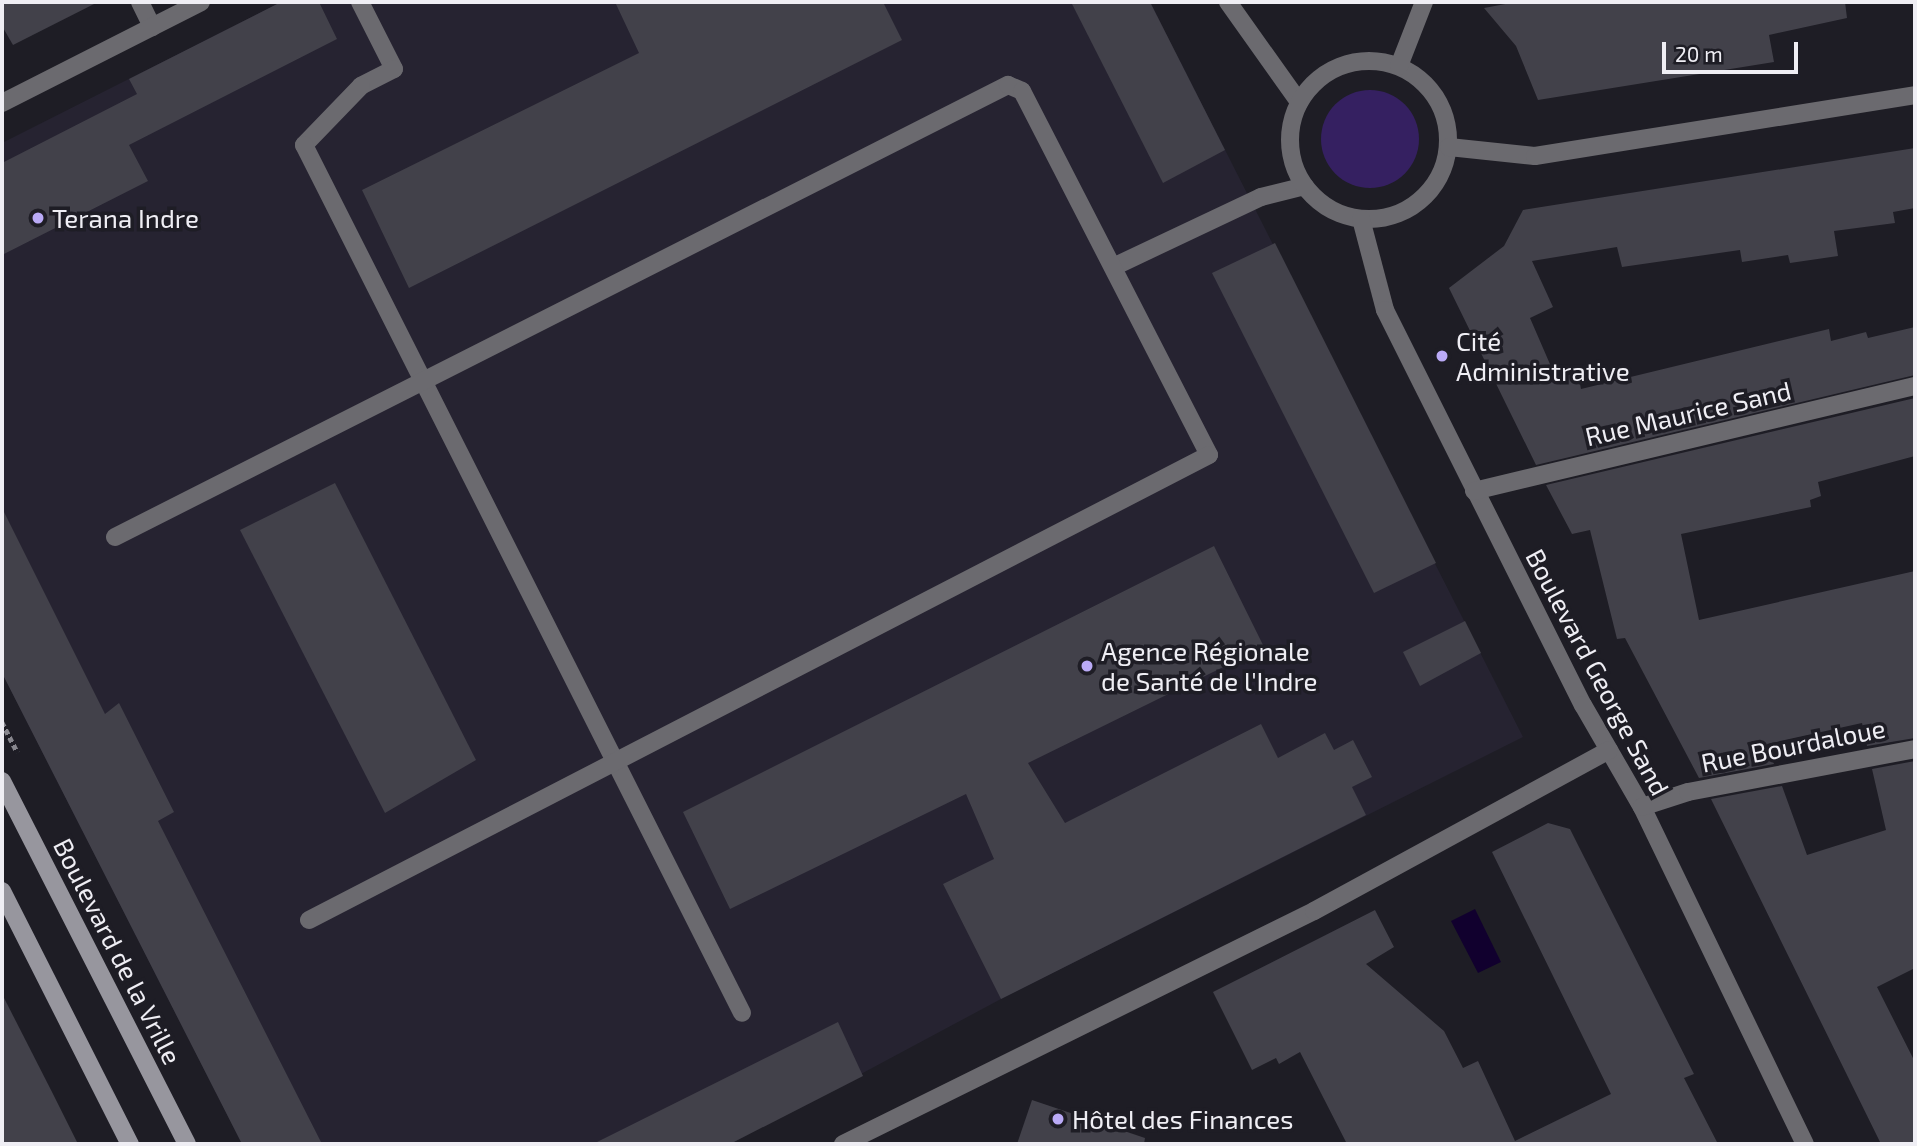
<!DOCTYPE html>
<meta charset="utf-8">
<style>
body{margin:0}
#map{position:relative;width:1917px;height:1146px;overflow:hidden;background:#1e1d25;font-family:"Exo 2",sans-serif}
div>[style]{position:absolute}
.built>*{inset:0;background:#262331}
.green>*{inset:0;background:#352061}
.round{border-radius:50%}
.water>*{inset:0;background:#11002e}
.building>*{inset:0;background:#42414a}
.path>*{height:4.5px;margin-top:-2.25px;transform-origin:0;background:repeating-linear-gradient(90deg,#87868d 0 5px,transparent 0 8.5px)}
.lane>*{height:18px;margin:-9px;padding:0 9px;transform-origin:9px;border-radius:9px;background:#6b6a6f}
.street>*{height:18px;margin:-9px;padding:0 9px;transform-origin:9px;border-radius:9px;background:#6b6a6f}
.street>.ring{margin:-9px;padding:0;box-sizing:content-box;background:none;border:18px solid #6b6a6f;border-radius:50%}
.secondary>*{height:18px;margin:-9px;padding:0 9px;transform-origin:9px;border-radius:9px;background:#97969e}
.dots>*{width:19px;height:19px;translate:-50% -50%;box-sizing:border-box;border:4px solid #1e1d25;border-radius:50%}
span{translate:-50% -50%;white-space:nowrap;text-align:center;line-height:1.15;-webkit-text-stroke:7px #1e1d25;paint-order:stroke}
.poi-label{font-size:26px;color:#efeef4}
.left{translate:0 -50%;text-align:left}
.street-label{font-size:26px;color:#efeef4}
.frame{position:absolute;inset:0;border:4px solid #efeef4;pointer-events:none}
.scale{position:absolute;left:1662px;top:42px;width:136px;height:32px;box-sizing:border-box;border:4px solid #efeef4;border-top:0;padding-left:9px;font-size:21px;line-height:24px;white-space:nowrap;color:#efeef4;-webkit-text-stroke:5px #1e1d25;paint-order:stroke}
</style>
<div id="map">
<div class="built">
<div style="clip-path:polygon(281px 2px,1150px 2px,1523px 737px,1001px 999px,730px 1144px,242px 1144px,2px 673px,2px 143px)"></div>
</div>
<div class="green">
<div class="round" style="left:1321px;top:90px;width:98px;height:98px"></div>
</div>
<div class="water">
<div style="clip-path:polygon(1475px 909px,1501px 962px,1478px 973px,1451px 921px)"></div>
</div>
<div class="building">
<div style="clip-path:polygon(2px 2px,98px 2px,13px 45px,2px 26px)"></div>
<div style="clip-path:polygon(281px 2px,319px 2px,337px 39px,129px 145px,148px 181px,2px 255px,2px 163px,137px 94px,129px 79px)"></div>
<div style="clip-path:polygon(615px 2px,883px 2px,902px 40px,409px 288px,362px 190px,639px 53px)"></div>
<div style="clip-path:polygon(1071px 2px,1150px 2px,1225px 150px,1163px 183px)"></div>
<div style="clip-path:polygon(1516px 2px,1845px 2px,1847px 18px,1769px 35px,1774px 62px,1538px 100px,1516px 46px,1484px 8px)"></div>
<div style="clip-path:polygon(1915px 148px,1915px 208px,1893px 212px,1895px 223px,1834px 231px,1838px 256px,1790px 263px,1788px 255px,1742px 262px,1740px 250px,1622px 267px,1617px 247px,1532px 261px,1553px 307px,1530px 318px,1556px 378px,1578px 373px,1581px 389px,1829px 329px,1831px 341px,1866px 332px,1868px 338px,1915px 327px,1915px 375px,1536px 465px,1449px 288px,1504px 246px,1523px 210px)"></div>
<div style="clip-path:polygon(1275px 243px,1436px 563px,1374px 593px,1212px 273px)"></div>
<div style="clip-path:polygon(1915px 398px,1915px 456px,1818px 482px,1821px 496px,1810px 500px,1811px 507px,1681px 534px,1699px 620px,1915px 571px,1915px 738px,1867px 746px,1862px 723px,1767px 744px,1774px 764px,1699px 778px,1625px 638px,1617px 639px,1590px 530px,1572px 534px,1546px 485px)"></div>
<div style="clip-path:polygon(335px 483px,476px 760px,385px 813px,240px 530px)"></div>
<div style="clip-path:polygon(2px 508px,105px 714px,119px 703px,174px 812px,158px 821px,322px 1144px,242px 1144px,2px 673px)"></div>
<div style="clip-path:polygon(1214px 546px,1264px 647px,1028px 763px,1065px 823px,1261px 724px,1278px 758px,1325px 733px,1334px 750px,1353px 740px,1372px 777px,1352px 787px,1366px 815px,1001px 999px,943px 884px,994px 859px,966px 794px,730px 909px,683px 812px)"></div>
<div style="clip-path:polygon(1465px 621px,1481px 653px,1420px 686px,1403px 652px)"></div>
<div style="clip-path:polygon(1915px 761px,1915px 968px,1877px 987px,1915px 1062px,1915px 1144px,1881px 1144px,1711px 799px,1782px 786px,1807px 855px,1886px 830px,1872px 769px)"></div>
<div style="clip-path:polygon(1548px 823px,1570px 829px,1579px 847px,1694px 1074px,1684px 1078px,1718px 1144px,1347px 1144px,1300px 1052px,1279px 1064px,1276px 1058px,1252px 1070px,1213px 992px,1375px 910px,1394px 947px,1366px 964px,1444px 1031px,1463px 1068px,1478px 1061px,1515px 1141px,1611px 1094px,1492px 852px)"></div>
<div style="clip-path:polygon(2px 994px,52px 1092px,78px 1144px,2px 1144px)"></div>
<div style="clip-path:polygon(838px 1022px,863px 1076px,730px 1144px,593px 1144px)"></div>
<div style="clip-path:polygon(1032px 1100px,1145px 1138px,1144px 1144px,1017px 1144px)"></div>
</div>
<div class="path">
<div style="left:2px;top:722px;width:34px;rotate:63deg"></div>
</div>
<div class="lane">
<div style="left:360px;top:2px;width:75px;rotate:63.1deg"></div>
<div style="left:394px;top:69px;width:37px;rotate:153deg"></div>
<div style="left:361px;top:86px;width:82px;rotate:134deg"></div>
<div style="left:304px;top:145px;width:972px;rotate:63.22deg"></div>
<div style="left:1113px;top:267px;width:164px;rotate:-25.3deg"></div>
<div style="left:1261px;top:197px;width:45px;rotate:-14deg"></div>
<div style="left:115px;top:537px;width:1001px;rotate:-26.85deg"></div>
<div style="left:1008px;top:85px;width:15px;rotate:23deg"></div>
<div style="left:1022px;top:91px;width:409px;rotate:62.8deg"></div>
<div style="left:1209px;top:455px;width:1013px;rotate:152.68deg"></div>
</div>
<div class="street">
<div style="left:140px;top:2px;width:28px;rotate:64deg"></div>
<div style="left:1228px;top:2px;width:123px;rotate:54.6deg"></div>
<div class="ring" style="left:1290px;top:61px;width:140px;height:140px"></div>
<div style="left:1399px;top:66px;width:69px;rotate:-68.7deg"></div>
<div style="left:2px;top:103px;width:223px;rotate:-26.9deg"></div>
<div style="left:1449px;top:147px;width:86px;rotate:6deg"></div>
<div style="left:1535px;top:156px;width:385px;rotate:-9.1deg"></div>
<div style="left:1361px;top:219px;width:94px;rotate:75.2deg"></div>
<div style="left:1385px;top:310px;width:442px;rotate:63.4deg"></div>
<div style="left:1583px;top:705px;width:118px;rotate:60deg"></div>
<div style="left:1642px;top:807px;width:374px;rotate:64.2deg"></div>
<div style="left:1474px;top:491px;width:453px;rotate:-13.4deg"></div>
<div style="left:1642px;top:807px;width:48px;rotate:-18.1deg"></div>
<div style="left:1688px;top:792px;width:231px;rotate:-10.7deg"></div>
<div style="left:843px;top:1144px;width:525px;rotate:-26.32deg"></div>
<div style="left:1314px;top:911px;width:336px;rotate:-28.6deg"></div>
</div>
<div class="secondary">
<div style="left:2px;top:781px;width:407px;rotate:63deg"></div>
<div style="left:2px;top:891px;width:284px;rotate:63.2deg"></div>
</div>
<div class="dots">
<div style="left:38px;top:218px;background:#baaaf6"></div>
<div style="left:1442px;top:356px;background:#baaaf6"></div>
<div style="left:1087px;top:666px;background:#baaaf6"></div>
<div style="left:1058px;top:1119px;background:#baaaf6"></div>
</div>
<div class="poi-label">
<span class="left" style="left:52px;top:218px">Terana Indre</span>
<span class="left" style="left:1456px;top:356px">Cité<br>Administrative</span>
<span class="left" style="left:1101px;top:666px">Agence Régionale<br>de Santé de l'Indre</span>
<span class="left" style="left:1072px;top:1119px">Hôtel des Finances</span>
</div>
<div class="street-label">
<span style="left:1688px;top:413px;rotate:-13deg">Rue Maurice Sand</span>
<span style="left:1598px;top:672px;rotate:62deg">Boulevard George Sand</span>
<span style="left:1793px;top:745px;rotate:-11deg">Rue Bourdaloue</span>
<span style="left:118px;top:951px;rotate:63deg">Boulevard de la Vrille</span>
</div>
<div class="frame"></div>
<div class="scale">20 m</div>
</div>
